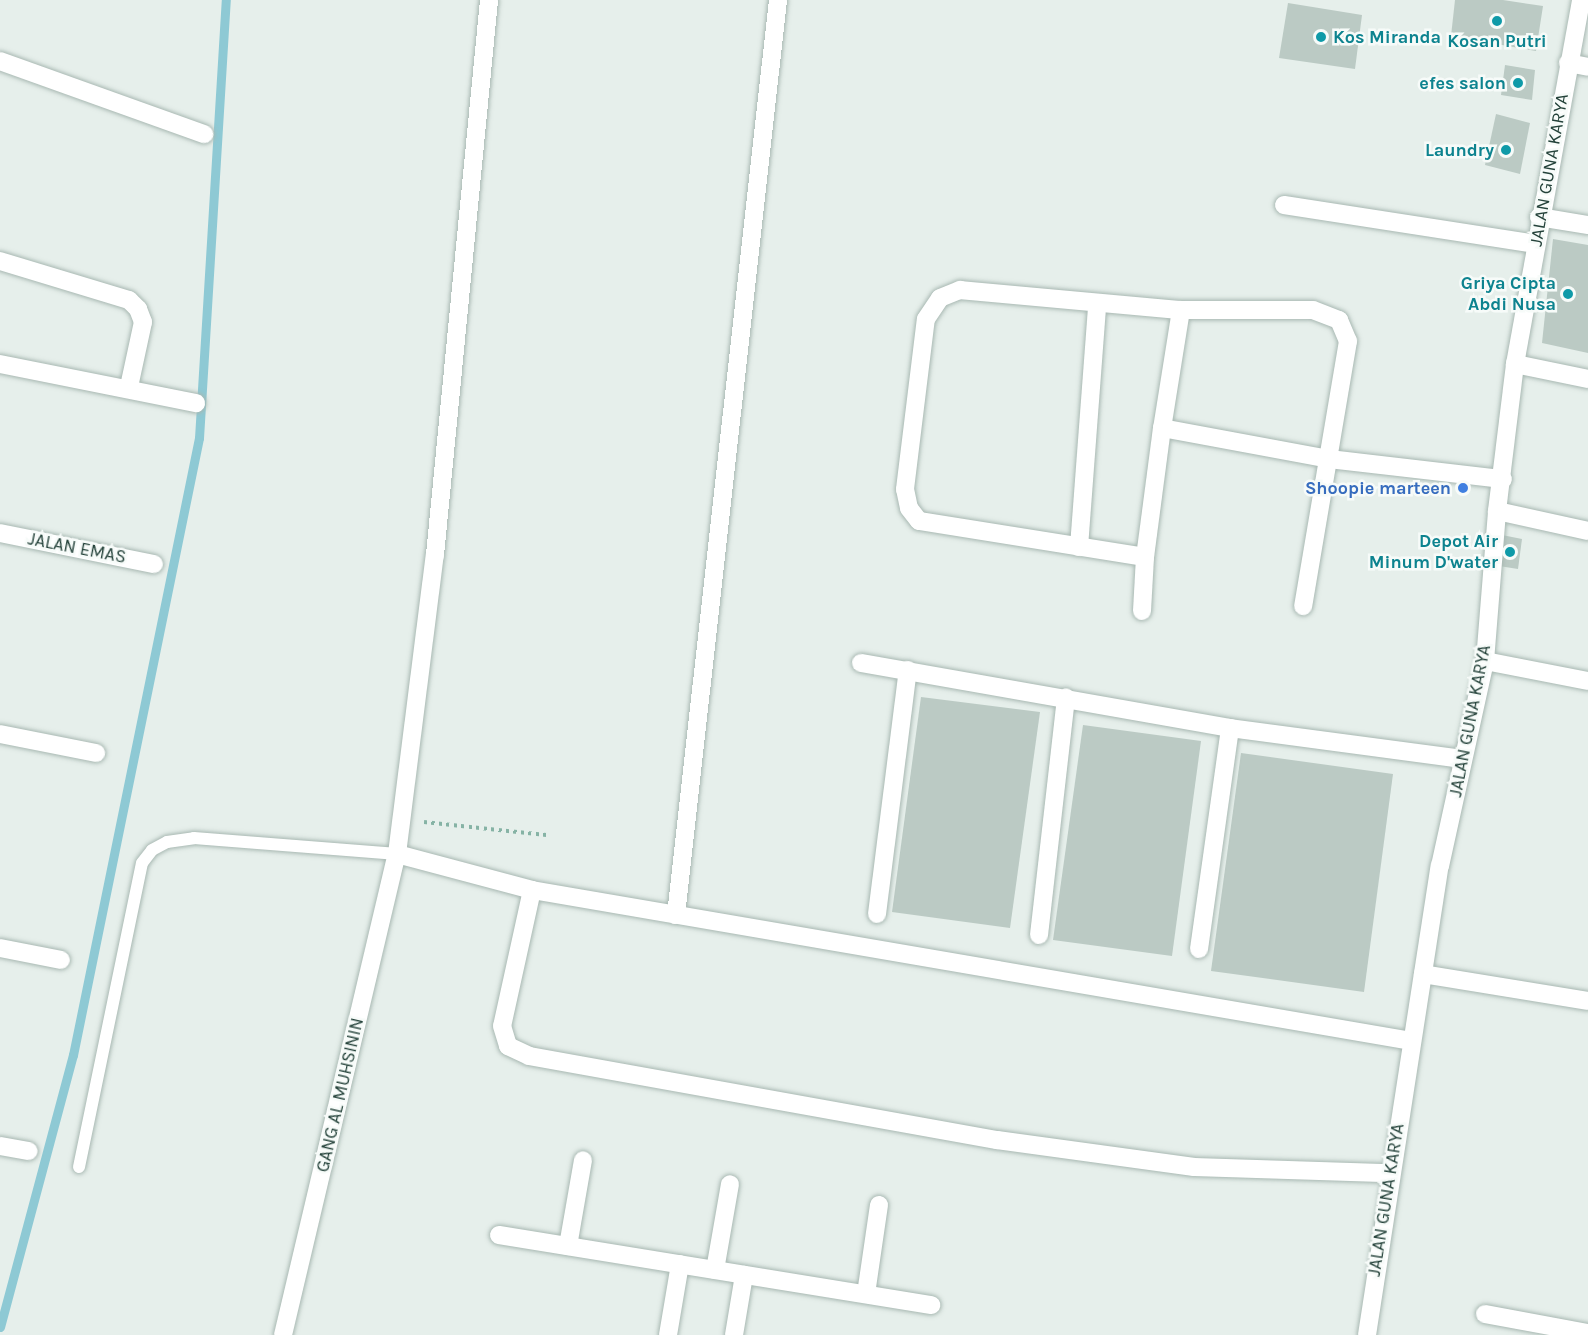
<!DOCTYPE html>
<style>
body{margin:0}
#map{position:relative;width:1588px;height:1335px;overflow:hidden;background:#e6efeb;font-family:Karla,sans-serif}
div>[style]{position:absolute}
.stream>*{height:9px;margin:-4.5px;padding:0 4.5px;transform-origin:4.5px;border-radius:4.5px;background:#8ec9d4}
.building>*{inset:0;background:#bbcac4}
.path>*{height:4px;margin-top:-2px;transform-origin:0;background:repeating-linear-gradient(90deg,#86b3a5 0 3px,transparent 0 7.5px)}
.roads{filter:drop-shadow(0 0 2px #a8b8b2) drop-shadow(0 0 2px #a8b8b2)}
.service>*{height:12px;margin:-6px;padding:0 6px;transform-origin:6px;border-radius:6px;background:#fff}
.minor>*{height:18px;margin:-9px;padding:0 9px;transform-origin:9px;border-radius:9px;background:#fff}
.dots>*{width:16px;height:16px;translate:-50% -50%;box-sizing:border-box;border:3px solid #f7fbf9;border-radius:50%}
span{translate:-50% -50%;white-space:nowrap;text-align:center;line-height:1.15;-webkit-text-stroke:5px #f7fbf9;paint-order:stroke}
.culture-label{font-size:18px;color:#0d838f;font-weight:700}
.left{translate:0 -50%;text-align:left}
.right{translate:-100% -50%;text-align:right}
.street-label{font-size:18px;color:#24423a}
.shop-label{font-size:18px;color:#366cbe;font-weight:700}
</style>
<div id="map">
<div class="stream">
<div style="left:0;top:1327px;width:282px;rotate:-75deg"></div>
<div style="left:73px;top:1055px;width:630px;rotate:-78.46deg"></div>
<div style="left:199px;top:438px;width:439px;rotate:-86.5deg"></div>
</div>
<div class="building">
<div style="clip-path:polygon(1455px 0,1503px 0,1543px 6px,1536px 51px,1451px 36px)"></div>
<div style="clip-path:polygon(1288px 3px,1362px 15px,1355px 69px,1279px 58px)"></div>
<div style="clip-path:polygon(1505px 65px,1535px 70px,1532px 100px,1501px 95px)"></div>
<div style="clip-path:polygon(1496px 114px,1530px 123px,1520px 174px,1485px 165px)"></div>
<div style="clip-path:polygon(1553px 239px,1588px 245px,1588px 353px,1542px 343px)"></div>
<div style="clip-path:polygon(1502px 535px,1522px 539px,1518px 569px,1499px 566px)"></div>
<div style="clip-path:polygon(921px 697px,1040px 712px,1010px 928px,892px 912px)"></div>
<div style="clip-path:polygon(1083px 725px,1201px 741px,1172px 956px,1053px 940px)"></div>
<div style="clip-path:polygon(1241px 753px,1393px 774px,1364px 992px,1211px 971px)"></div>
</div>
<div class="path">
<div style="left:424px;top:822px;width:123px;rotate:6.1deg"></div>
</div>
<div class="roads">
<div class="service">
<div style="left:79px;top:1167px;width:310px;rotate:-78.3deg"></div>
<div style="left:142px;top:863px;width:16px;rotate:-52deg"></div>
<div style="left:152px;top:850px;width:17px;rotate:-28deg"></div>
<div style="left:167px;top:842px;width:27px;rotate:-8deg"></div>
<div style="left:194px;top:838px;width:204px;rotate:4.5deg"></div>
</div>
<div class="minor">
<div style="left:0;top:61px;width:217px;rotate:19.7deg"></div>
<div style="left:1568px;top:63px;width:20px;rotate:11deg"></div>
<div style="left:1284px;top:205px;width:255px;rotate:8.8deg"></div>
<div style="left:1539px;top:217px;width:50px;rotate:9.3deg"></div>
<div style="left:0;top:261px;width:135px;rotate:16.8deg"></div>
<div style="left:129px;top:300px;width:13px;rotate:45deg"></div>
<div style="left:138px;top:309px;width:14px;rotate:69deg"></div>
<div style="left:143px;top:322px;width:66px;rotate:102.2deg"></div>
<div style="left:1181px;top:310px;width:132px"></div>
<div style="left:1313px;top:310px;width:28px;rotate:21deg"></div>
<div style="left:1339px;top:320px;width:23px;rotate:67deg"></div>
<div style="left:1348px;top:341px;width:269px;rotate:99.6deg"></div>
<div style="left:0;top:364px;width:200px;rotate:11.3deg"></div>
<div style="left:1515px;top:364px;width:75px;rotate:11.6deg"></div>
<div style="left:1162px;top:428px;width:130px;rotate:97.5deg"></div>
<div style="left:1145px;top:557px;width:229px;rotate:-170.9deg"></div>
<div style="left:919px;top:521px;width:16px;rotate:-128deg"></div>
<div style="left:909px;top:508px;width:19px;rotate:-102deg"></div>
<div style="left:905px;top:489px;width:171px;rotate:-83deg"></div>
<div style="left:926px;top:319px;width:25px;rotate:-56deg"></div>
<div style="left:940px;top:298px;width:22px;rotate:-22deg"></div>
<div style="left:960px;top:290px;width:222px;rotate:5.2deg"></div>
<div style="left:1181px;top:310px;width:120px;rotate:99.1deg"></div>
<div style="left:1162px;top:428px;width:170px;rotate:10.5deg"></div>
<div style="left:1329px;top:459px;width:175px;rotate:6.6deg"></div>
<div style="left:1497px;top:511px;width:93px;rotate:12.4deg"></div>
<div style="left:0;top:533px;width:157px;rotate:11.4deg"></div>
<div style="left:1079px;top:547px;width:243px;rotate:-85.7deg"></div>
<div style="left:1142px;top:611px;width:54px;rotate:-86.8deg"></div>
<div style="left:1485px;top:661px;width:105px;rotate:11deg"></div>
<div style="left:861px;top:663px;width:375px;rotate:10deg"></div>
<div style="left:1230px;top:728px;width:235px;rotate:7.6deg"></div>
<div style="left:0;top:734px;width:98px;rotate:11.2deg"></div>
<div style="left:397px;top:854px;width:140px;rotate:14.9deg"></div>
<div style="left:532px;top:890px;width:893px;rotate:9.74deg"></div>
<div style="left:532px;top:890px;width:139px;rotate:102.4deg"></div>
<div style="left:502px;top:1026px;width:21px;rotate:73deg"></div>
<div style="left:508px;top:1046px;width:23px;rotate:25deg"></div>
<div style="left:529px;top:1056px;width:475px;rotate:10.2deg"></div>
<div style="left:997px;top:1140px;width:199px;rotate:7.8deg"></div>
<div style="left:1194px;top:1167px;width:196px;rotate:1.8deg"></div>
<div style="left:877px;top:914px;width:246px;rotate:-82.8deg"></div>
<div style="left:676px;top:915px;width:921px;rotate:-83.64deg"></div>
<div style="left:1039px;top:935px;width:239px;rotate:-83.5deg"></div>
<div style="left:0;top:948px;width:62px;rotate:11.1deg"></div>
<div style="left:1199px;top:949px;width:223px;rotate:-82deg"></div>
<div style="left:1423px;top:974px;width:167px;rotate:9.3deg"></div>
<div style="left:0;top:1146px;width:29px;rotate:10deg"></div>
<div style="left:499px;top:1235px;width:438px;rotate:9.2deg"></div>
<div style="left:568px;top:1246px;width:87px;rotate:-80.1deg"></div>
<div style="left:715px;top:1270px;width:87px;rotate:-80.1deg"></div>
<div style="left:866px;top:1294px;width:90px;rotate:-81.7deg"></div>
<div style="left:1485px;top:1314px;width:105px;rotate:10.5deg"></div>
<div style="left:283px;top:1335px;width:494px;rotate:-76.7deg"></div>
<div style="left:397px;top:854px;width:301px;rotate:-82.8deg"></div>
<div style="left:435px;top:555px;width:558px;rotate:-84.44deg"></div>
<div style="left:668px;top:1335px;width:72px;rotate:-80.4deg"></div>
<div style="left:734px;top:1335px;width:61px;rotate:-80.5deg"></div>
<div style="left:1367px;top:1335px;width:475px;rotate:-81.2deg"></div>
<div style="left:1440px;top:866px;width:210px;rotate:-77.6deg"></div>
<div style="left:1485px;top:661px;width:150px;rotate:-85.4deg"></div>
<div style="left:1497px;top:511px;width:148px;rotate:-83deg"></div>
<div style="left:1515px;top:364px;width:370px;rotate:-79.7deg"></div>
</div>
</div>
<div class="dots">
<div style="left:1497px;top:21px;background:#0f9aa8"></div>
<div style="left:1321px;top:37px;background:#0f9aa8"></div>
<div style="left:1518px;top:83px;background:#0f9aa8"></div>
<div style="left:1506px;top:150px;background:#0f9aa8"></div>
<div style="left:1568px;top:294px;background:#0f9aa8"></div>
<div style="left:1463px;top:488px;background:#3f7fe0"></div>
<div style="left:1510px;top:552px;background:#0f9aa8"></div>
</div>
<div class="culture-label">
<span class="left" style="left:1333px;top:37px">Kos Miranda</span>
<span style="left:1497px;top:41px">Kosan Putri</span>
<span class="right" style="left:1506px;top:83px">efes salon</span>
<span class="right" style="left:1494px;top:150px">Laundry</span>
<span class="right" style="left:1556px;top:294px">Griya Cipta<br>Abdi Nusa</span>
<span class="right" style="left:1498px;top:552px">Depot Air<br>Minum D'water</span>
</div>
<div class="street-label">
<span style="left:1549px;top:170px;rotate:-80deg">JALAN GUNA KARYA</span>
<span style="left:77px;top:548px;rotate:11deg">JALAN EMAS</span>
<span style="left:1470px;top:721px;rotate:-79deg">JALAN GUNA KARYA</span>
<span style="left:340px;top:1095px;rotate:-77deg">GANG AL MUHSININ</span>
<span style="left:1386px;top:1200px;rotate:-81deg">JALAN GUNA KARYA</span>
</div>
<div class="shop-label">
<span class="right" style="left:1451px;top:488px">Shoopie marteen</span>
</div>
</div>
